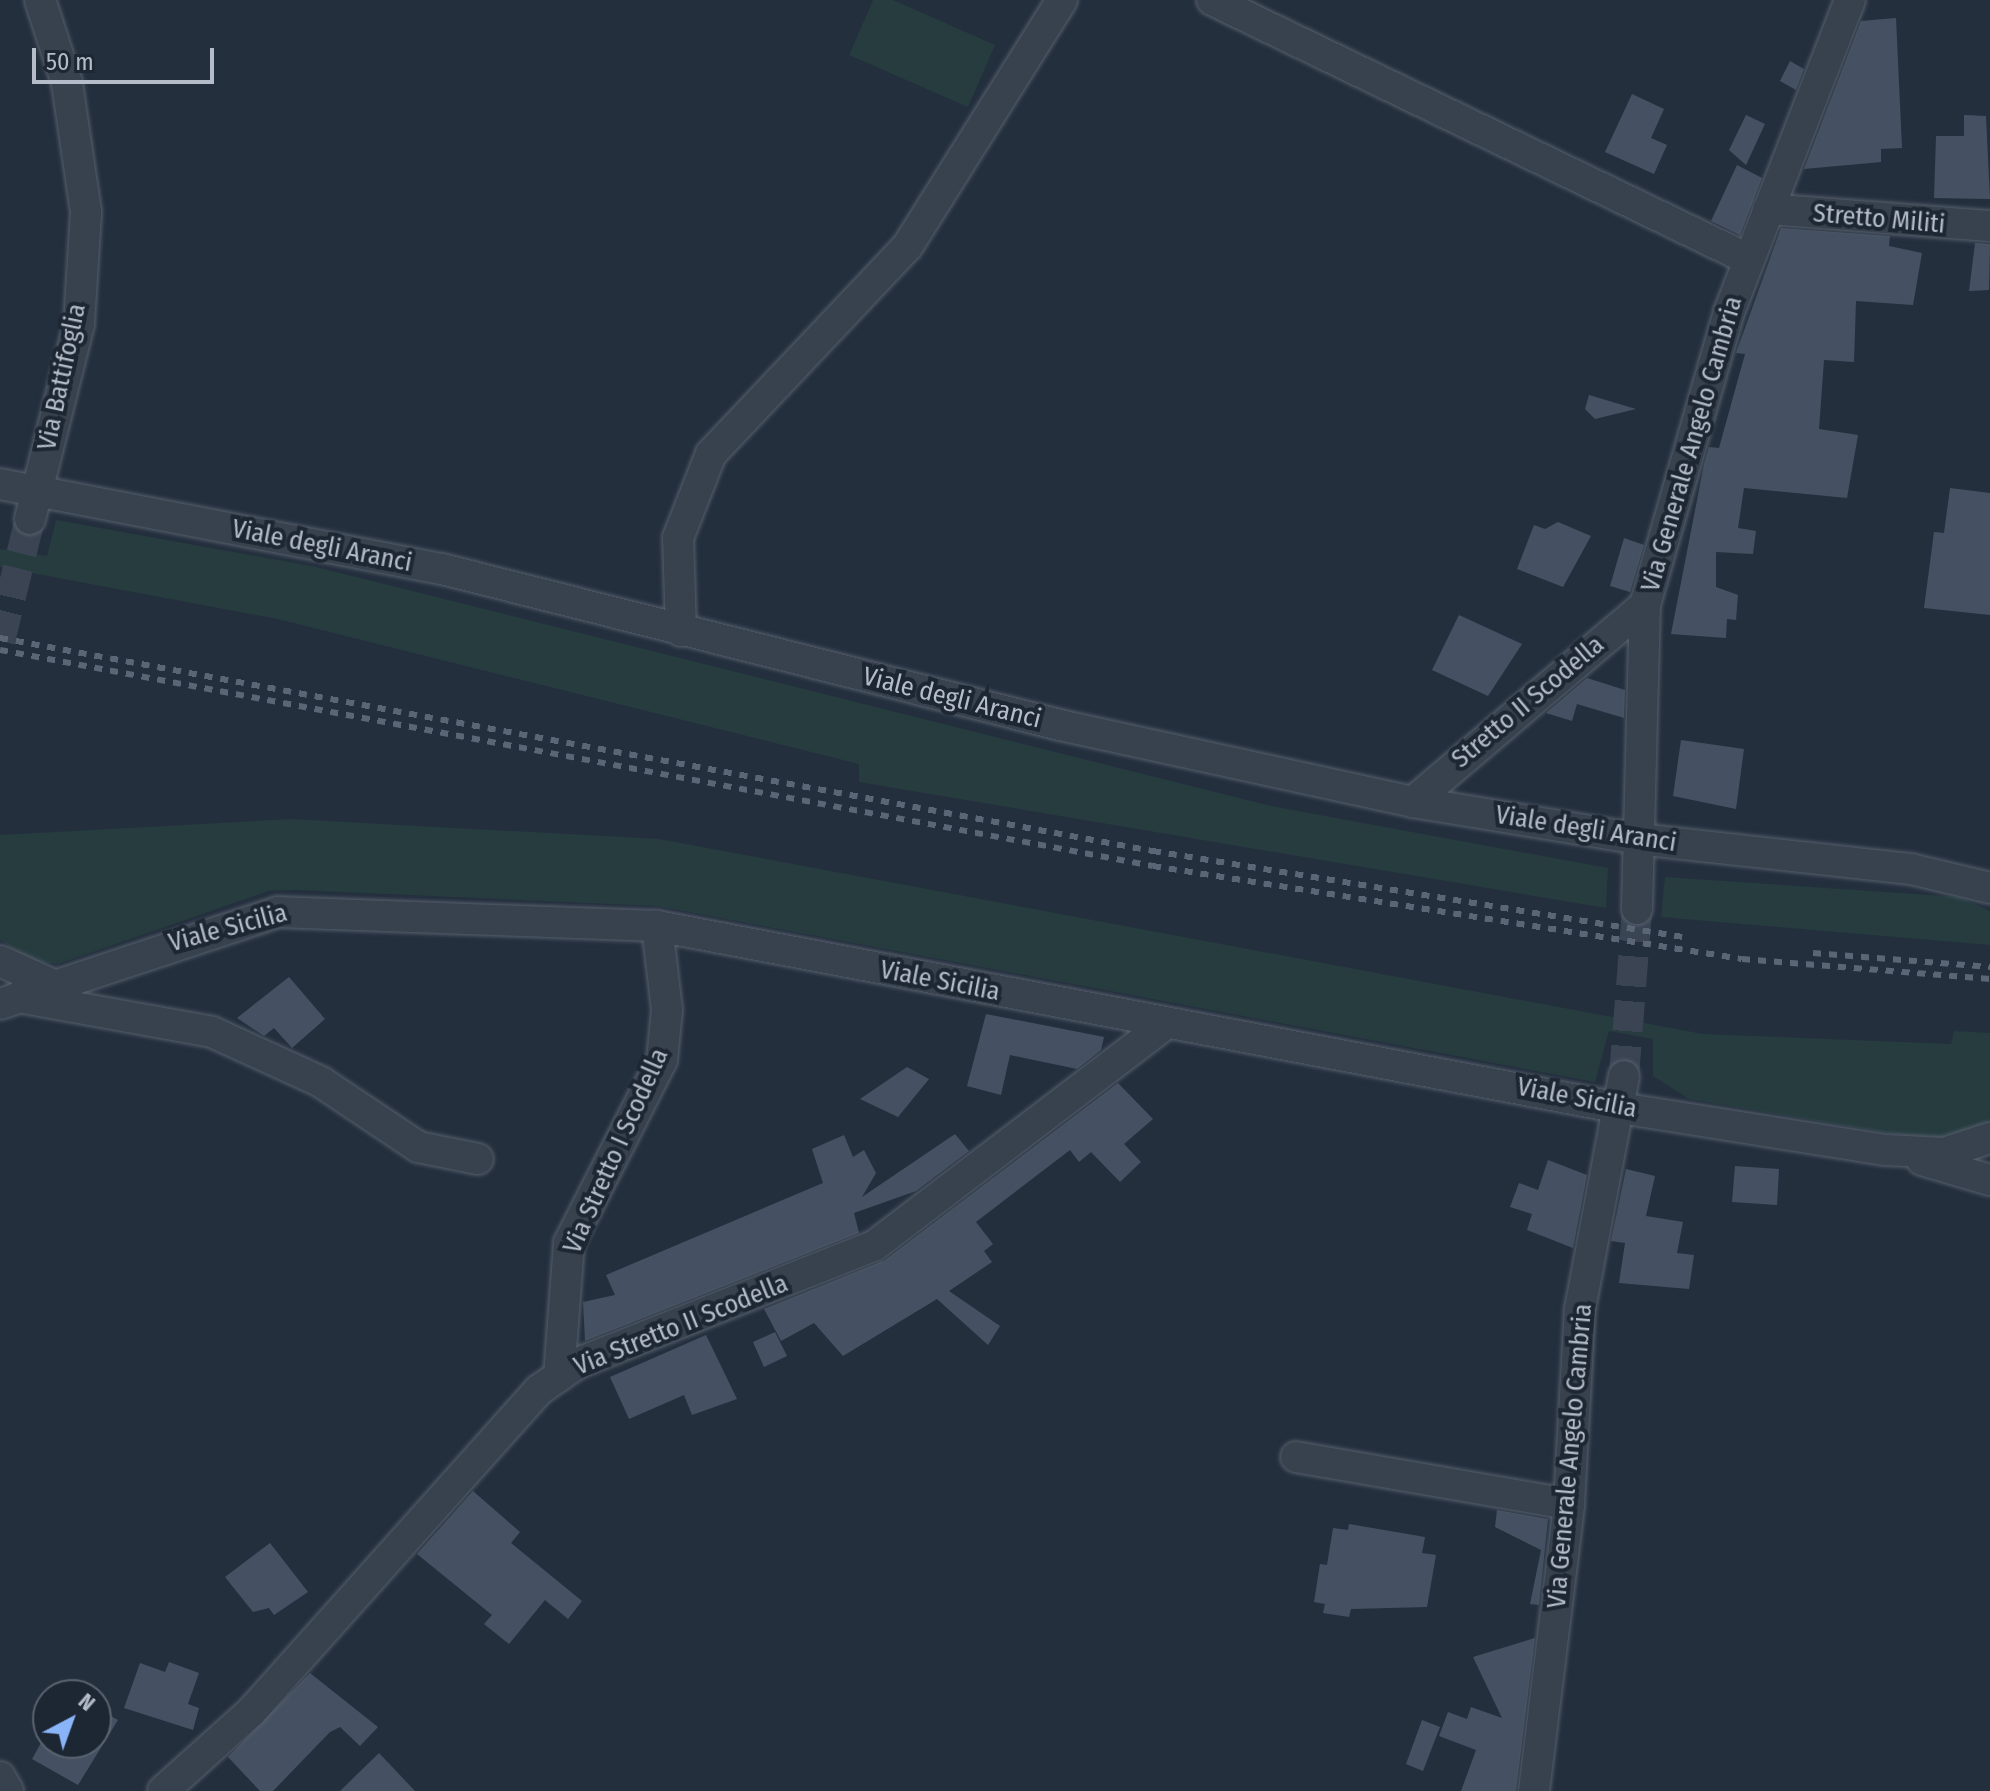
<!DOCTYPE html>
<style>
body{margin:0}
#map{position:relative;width:1990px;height:1791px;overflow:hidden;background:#242f3e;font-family:"Fira Sans Condensed",sans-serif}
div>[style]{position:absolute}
.green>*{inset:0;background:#263c3f}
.building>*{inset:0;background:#455162}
.minor-tunnel>*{height:30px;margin-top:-15px;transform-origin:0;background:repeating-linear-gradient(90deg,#3a4453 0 30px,transparent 0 45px)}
.roads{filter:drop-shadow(0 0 2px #565f6c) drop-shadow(0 0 2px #565f6c)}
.minor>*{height:30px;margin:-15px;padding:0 15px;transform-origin:15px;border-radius:15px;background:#38414e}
.rail>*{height:6px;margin-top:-3px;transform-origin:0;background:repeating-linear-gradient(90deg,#5a6575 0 8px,transparent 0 16px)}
span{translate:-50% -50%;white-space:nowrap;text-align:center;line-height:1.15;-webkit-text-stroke:8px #1d2633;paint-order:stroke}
.street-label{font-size:26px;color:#b4bcc9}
.north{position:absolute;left:32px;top:1679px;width:80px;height:80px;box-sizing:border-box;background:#1d2633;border:2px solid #59626f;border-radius:50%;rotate:41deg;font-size:22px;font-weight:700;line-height:32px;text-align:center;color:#b4bcc9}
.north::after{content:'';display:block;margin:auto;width:28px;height:36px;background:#8ab4f8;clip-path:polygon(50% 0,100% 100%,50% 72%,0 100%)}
.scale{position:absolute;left:32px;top:48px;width:182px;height:36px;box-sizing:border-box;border:4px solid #b4bcc9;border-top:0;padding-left:10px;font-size:24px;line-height:28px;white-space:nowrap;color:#b4bcc9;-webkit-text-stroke:6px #1d2633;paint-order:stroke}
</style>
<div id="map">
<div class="green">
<div style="clip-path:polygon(873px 0,893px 0,995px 45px,968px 107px,849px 55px)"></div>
<div style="clip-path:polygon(56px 520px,312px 566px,1271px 806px,1608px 868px,1606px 908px,859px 782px,859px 764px,278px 619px,0 567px,0 549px,47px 556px)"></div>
<div style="clip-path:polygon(290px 819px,659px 839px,1703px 1034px,1951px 1044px,1954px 1031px,1990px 1033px,1990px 1125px,1940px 1142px,1689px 1099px,1653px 1076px,1653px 1039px,1609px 1031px,1595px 1082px,657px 906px,294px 890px,269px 891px,58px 964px,32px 961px,0 940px,0 835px)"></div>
<div style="clip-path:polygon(1665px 877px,1959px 897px,1990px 911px,1990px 945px,1661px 917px)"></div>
</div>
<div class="building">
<div style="clip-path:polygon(1896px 18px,1902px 148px,1881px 149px,1881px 162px,1804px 169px,1861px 21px)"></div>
<div style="clip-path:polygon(1790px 61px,1804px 69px,1796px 90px,1780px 81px)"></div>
<div style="clip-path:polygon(1632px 94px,1664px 109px,1651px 138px,1667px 145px,1654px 174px,1605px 152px)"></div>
<div style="clip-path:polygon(1746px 115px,1765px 124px,1746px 165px,1729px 150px)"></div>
<div style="clip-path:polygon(1964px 115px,1986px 116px,1990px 199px,1934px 198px,1936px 136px,1964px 136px)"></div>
<div style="clip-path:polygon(1737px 165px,1762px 178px,1740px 235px,1711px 221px)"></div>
<div style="clip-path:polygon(1781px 228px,1890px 236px,1889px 246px,1922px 253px,1913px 305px,1856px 301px,1854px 362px,1824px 360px,1819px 429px,1858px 435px,1847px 498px,1744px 488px,1738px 528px,1756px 531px,1753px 554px,1716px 552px,1716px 587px,1738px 595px,1736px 620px,1727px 619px,1726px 638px,1671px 634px,1704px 464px,1709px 447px,1719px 448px,1745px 354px,1736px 353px)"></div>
<div style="clip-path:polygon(1975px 243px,1990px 244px,1989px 290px,1969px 291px)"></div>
<div style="clip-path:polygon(1589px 395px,1636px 409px,1595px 419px,1585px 409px)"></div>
<div style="clip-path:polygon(1950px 488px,1990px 493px,1990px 615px,1924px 608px,1934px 532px,1944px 533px)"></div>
<div style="clip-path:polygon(1558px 522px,1591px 536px,1563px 587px,1517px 569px,1534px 525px,1545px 529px)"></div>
<div style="clip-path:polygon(1624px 538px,1644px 545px,1630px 592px,1610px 586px)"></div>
<div style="clip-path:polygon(1459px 615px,1522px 644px,1488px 696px,1432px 670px)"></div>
<div style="clip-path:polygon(1587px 678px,1625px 690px,1624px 718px,1577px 704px,1572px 721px,1546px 713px)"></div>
<div style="clip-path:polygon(1681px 740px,1744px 749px,1736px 809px,1673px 796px)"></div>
<div style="clip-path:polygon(289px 977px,325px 1019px,292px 1048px,274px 1028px,264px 1036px,237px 1018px)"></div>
<div style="clip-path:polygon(986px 1014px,1104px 1037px,1101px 1050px,1077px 1069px,1010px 1055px,1001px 1095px,967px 1086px)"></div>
<div style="clip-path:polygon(907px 1067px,929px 1079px,898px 1117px,860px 1099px)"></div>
<div style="clip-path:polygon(1118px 1083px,1153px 1119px,1124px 1144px,1141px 1162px,1120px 1182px,1091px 1152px,1079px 1162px,1070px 1150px,976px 1222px,993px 1244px,984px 1251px,992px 1262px,949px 1291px,1000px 1326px,988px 1345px,937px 1299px,843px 1356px,814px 1323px,781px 1341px,764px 1309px,885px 1260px)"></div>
<div style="clip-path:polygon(955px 1134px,969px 1151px,916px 1191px,854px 1213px,859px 1233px,585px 1341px,583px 1302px,615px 1295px,606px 1275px,823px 1183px,812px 1149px,844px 1135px,853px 1157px,864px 1150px,876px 1173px,862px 1197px)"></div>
<div style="clip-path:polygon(1548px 1160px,1587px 1175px,1573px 1248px,1527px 1230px,1532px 1214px,1510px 1207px,1519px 1183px,1538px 1190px)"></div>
<div style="clip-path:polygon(1735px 1166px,1779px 1169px,1777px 1205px,1732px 1202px)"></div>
<div style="clip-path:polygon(1626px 1169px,1655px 1176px,1646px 1216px,1683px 1222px,1677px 1253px,1694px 1255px,1689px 1289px,1619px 1283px,1625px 1243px,1611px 1241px)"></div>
<div style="clip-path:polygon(775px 1332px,787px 1356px,764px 1367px,753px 1342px)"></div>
<div style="clip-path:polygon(706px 1335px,737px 1399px,692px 1415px,684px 1395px,629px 1419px,610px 1377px)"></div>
<div style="clip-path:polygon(473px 1491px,520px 1532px,511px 1543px,582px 1601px,568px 1619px,545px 1600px,509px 1644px,484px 1624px,492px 1615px,417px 1554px)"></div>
<div style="clip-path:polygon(1497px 1510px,1548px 1519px,1539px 1605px,1530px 1604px,1541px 1550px,1495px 1527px)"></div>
<div style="clip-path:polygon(1349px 1524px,1425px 1537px,1422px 1553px,1436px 1555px,1427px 1607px,1351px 1609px,1349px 1617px,1323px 1613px,1325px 1604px,1314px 1602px,1320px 1564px,1327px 1565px,1333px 1528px,1348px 1530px)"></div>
<div style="clip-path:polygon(270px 1543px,308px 1592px,274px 1615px,269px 1608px,253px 1612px,225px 1577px)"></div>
<div style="clip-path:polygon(1535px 1638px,1516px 1791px,1461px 1791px,1476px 1750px,1439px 1736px,1448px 1712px,1467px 1719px,1471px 1707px,1502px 1718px,1473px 1657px)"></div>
<div style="clip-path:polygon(169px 1662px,199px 1673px,188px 1704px,199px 1708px,193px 1730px,124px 1708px,140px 1663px,165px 1672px)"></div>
<div style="clip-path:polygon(310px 1673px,378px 1727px,360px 1746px,340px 1727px,330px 1732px,273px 1791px,260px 1791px,228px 1757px)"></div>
<div style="clip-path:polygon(96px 1708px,118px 1720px,78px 1785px,32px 1759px,41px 1743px,96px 1743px)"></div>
<div style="clip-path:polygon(1422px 1720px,1440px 1727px,1423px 1771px,1406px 1764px)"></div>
<div style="clip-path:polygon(379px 1753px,415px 1791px,340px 1791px)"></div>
</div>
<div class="minor-tunnel">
<div style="left:0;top:641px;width:126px;rotate:-76.2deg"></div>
<div style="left:1624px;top:1076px;width:168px;rotate:-85.5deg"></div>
</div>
<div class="roads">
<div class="minor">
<div style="left:1212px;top:0;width:595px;rotate:25.79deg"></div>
<div style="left:1768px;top:209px;width:223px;rotate:4.4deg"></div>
<div style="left:0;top:484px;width:450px;rotate:10.9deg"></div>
<div style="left:442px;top:569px;width:637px;rotate:14.17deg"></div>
<div style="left:1060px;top:725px;width:361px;rotate:12.3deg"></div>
<div style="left:1413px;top:802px;width:228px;rotate:9.3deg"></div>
<div style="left:1638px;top:839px;width:275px;rotate:6.3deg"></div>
<div style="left:1911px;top:869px;width:81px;rotate:13.5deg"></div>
<div style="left:30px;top:519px;width:201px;rotate:-75.9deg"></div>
<div style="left:79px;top:324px;width:112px;rotate:-86.4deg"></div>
<div style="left:86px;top:212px;width:130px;rotate:-98.4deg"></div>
<div style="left:67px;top:83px;width:87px;rotate:-108deg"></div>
<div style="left:681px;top:631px;width:93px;rotate:-91.8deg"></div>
<div style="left:678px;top:538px;width:90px;rotate:-68.6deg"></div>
<div style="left:711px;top:454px;width:285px;rotate:-46.6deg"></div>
<div style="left:907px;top:247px;width:292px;rotate:-57.9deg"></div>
<div style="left:1413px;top:802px;width:304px;rotate:-40.3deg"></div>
<div style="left:1637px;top:909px;width:304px;rotate:-88.5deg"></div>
<div style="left:1645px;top:605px;width:305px;rotate:-74deg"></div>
<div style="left:1729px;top:312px;width:335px;rotate:-68.8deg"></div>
<div style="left:0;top:961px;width:56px;rotate:24.3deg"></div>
<div style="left:18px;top:997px;width:197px;rotate:10.2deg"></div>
<div style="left:212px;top:1032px;width:120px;rotate:24.6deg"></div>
<div style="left:321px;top:1082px;width:117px;rotate:33.8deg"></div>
<div style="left:418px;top:1147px;width:61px;rotate:11.3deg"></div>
<div style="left:0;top:1004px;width:293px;rotate:-18.3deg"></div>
<div style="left:278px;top:912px;width:379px;rotate:2.1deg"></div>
<div style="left:657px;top:926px;width:980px;rotate:10.7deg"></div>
<div style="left:1620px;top:1108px;width:269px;rotate:9deg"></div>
<div style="left:1886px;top:1150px;width:58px;rotate:3deg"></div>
<div style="left:1944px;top:1153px;width:48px;rotate:-18.1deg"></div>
<div style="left:1922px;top:1160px;width:71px;rotate:16.4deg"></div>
<div style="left:559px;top:1376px;width:133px;rotate:-85.7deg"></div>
<div style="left:569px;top:1243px;width:205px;rotate:-63.1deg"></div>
<div style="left:662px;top:1060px;width:50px;rotate:-84.3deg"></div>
<div style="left:667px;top:1010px;width:85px;rotate:-96.8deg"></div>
<div style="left:1296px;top:1457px;width:277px;rotate:9.8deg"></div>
<div style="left:0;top:1777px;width:16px;rotate:60deg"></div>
<div style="left:163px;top:1791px;width:118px;rotate:-41.9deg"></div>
<div style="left:251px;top:1712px;width:432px;rotate:-48.2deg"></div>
<div style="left:539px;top:1390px;width:47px;rotate:-34.7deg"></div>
<div style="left:578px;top:1363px;width:318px;rotate:-21.6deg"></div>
<div style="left:874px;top:1246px;width:365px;rotate:-37.3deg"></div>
<div style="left:1534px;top:1791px;width:289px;rotate:-83deg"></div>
<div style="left:1569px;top:1504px;width:195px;rotate:-86.8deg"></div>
<div style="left:1580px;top:1309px;width:237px;rotate:-79.3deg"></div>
</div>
</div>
<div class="rail">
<div style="left:0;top:638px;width:1173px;rotate:10.47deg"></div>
<div style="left:1153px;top:851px;width:543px;rotate:9.22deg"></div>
<div style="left:0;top:650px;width:1173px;rotate:10.61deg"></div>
<div style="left:1153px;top:866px;width:596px;rotate:8.97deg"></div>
<div style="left:1742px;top:959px;width:249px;rotate:4.6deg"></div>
<div style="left:1813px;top:953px;width:178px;rotate:4.5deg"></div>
</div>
<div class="street-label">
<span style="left:1879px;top:219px;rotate:5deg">Stretto Militi</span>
<span style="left:62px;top:377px;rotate:-78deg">Via Battifoglia</span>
<span style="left:1692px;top:444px;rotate:-74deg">Via Generale Angelo Cambria</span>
<span style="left:322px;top:546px;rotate:11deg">Viale degli Aranci</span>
<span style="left:952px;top:698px;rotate:14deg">Viale degli Aranci</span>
<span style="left:1528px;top:702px;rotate:-40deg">Stretto II Scodella</span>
<span style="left:1586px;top:829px;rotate:9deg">Viale degli Aranci</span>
<span style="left:228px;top:928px;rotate:-15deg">Viale Sicilia</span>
<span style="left:940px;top:981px;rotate:11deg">Viale Sicilia</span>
<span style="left:1577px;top:1098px;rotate:11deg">Viale Sicilia</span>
<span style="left:616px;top:1151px;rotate:-66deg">Via Stretto I Scodella</span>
<span style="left:681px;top:1325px;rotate:-22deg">Via Stretto II Scodella</span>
<span style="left:1570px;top:1456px;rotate:-85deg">Via Generale Angelo Cambria</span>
</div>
<div class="north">N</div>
<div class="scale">50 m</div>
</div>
